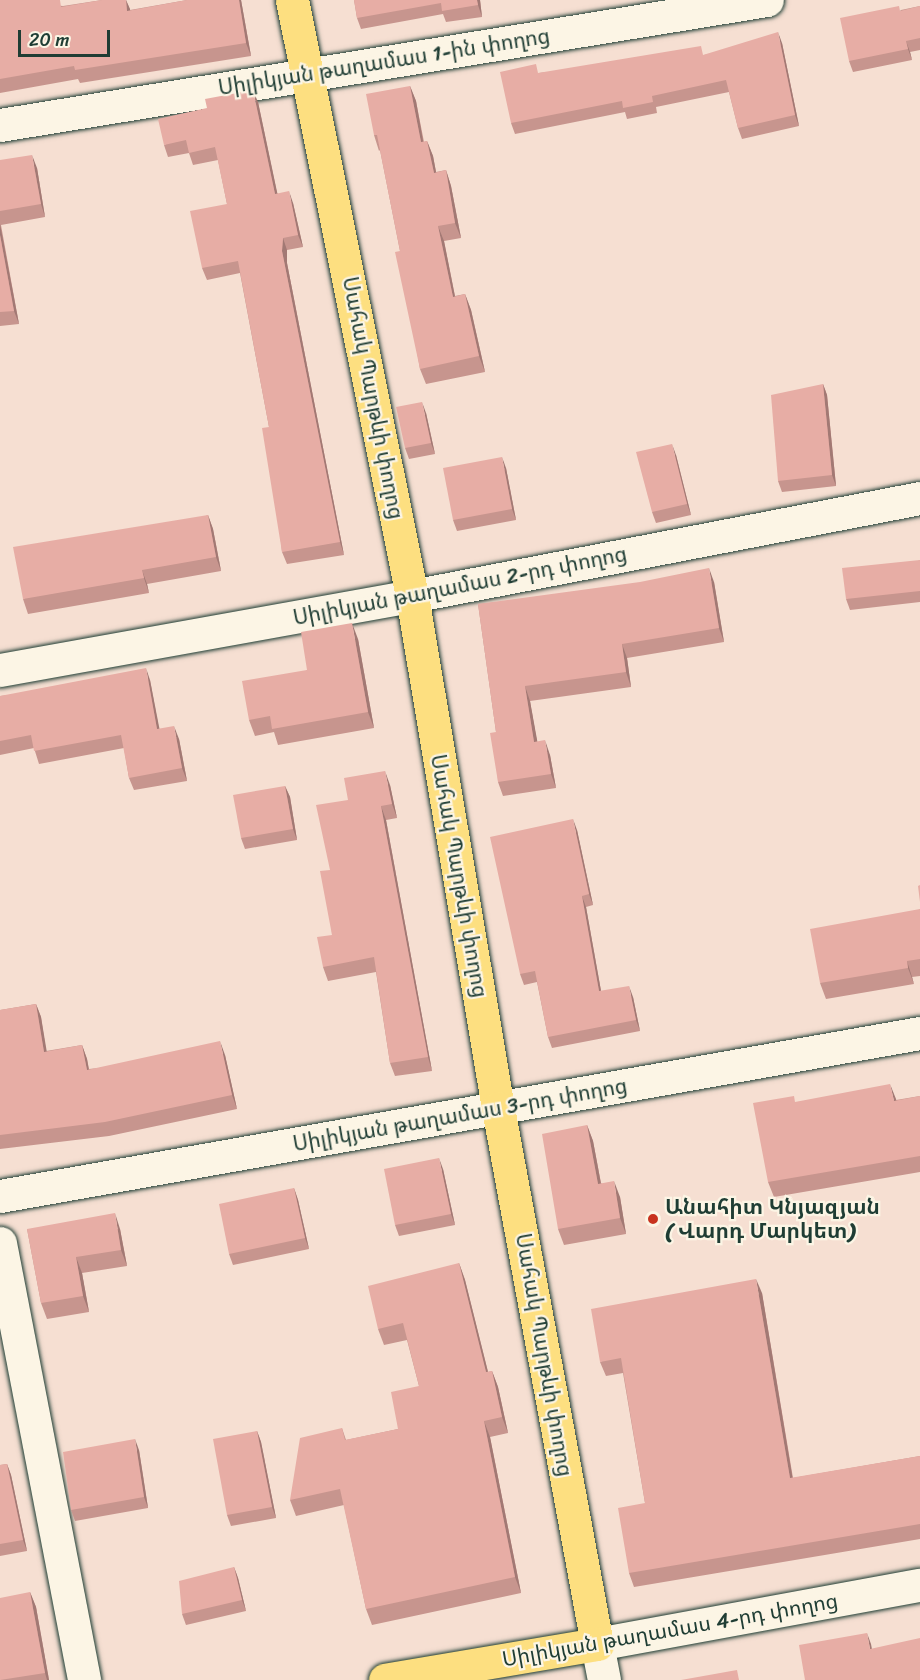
<!DOCTYPE html>
<meta charset="utf-8">
<style>
body{margin:0}
#map{position:relative;width:920px;height:1680px;overflow:hidden;background:#f6dfd2;font-family:Sriracha,"Noto Sans Armenian",sans-serif}
div>[style]{position:absolute}
.roads{filter:drop-shadow(0 0 2px #1f3d34) drop-shadow(0 0 2px #1f3d34)}
.minor>*{height:33px;margin:-16.5px;padding:0 16.5px;transform-origin:16.5px;border-radius:16.5px;background:#fcf5e5}
.major>*{height:33px;margin:-16.5px;padding:0 16.5px;transform-origin:16.5px;border-radius:16.5px;background:#fddf80}
.wall>*{inset:0;background:#c7958e}
.shaded-wall>*{inset:0;background:#a27974}
.building>*{inset:0;background:#e7ada5}
.dots>*{width:16px;height:16px;translate:-50% -50%;box-sizing:border-box;border:3px solid #fcf5e5;border-radius:50%}
span{translate:-50% -50%;white-space:nowrap;text-align:center;line-height:1.15;-webkit-text-stroke:4.5px #fcf5e5;paint-order:stroke}
.street-label{font-size:21px;color:#1f3d34}
.poi-label{font-size:21px;color:#1f3d34;font-weight:700}
.left{translate:0 -50%;text-align:left}
.scale{position:absolute;left:18px;top:30px;width:92px;height:27px;box-sizing:border-box;border:3px solid #1f3d34;border-top:0;padding-left:8px;font-size:18px;line-height:21px;white-space:nowrap;color:#1f3d34;-webkit-text-stroke:4px #fcf5e5;paint-order:stroke}
</style>
<div id="map">
<div class="roads">
<div class="minor">
<div style="left:0;top:125px;width:777px;rotate:-9.26deg"></div>
<div style="left:0;top:670px;width:419px;rotate:-10.2deg"></div>
<div style="left:412px;top:596px;width:517px;rotate:-10.92deg"></div>
<div style="left:0;top:1196px;width:934px;rotate:-10.05deg"></div>
<div style="left:0;top:1243px;width:445px;rotate:79.1deg"></div>
<div style="left:604px;top:1680px;width:37px;rotate:-101deg"></div>
<div style="left:597px;top:1644px;width:328px;rotate:-10.4deg"></div>
</div>
<div class="major">
<div style="left:292px;top:0;width:608px;rotate:78.62deg"></div>
<div style="left:412px;top:596px;width:519px;rotate:80.47deg"></div>
<div style="left:498px;top:1108px;width:545px;rotate:79.54deg"></div>
<div style="left:597px;top:1644px;width:215px;rotate:170.4deg"></div>
</div>
</div>
<div class="wall">
<div style="clip-path:polygon(0 0,63px 6px,102px 0,126px 0,130px 10px,187px 0,241px 0,251px 56px,80px 83px,78px 79px,0 93px)"></div>
<div style="clip-path:polygon(354px 0,480px 0,482px 17px,446px 22px,443px 14px,361px 29px,357px 18px)"></div>
<div style="clip-path:polygon(920px 6px,920px 50px,910px 52px,912px 60px,853px 72px,849px 61px,901px 10px)"></div>
<div style="clip-path:polygon(782px 43px,799px 126px,742px 139px,738px 128px,729px 92px,656px 107px,657px 113px,627px 119px,625px 112px,515px 134px,511px 123px,539px 73px,704px 55px)"></div>
<div style="clip-path:polygon(410px 86px,416px 101px,424px 142px,427px 141px,433px 156px,436px 172px,446px 170px,451px 186px,461px 238px,444px 241px,455px 296px,465px 294px,471px 310px,485px 372px,426px 384px,420px 369px,400px 251px,380px 150px,379px 151px,374px 135px)"></div>
<div style="clip-path:polygon(258px 102px,277px 193px,293px 203px,303px 247px,287px 250px,287px 263px,344px 555px,287px 564px,282px 552px,269px 427px,240px 273px,207px 280px,202px 268px,227px 204px,218px 160px,193px 165px,189px 153px,168px 157px,164px 145px)"></div>
<div style="clip-path:polygon(0 160px,37px 168px,45px 217px,1px 225px,19px 324px,0 326px)"></div>
<div style="clip-path:polygon(823px 384px,827px 395px,836px 486px,782px 492px,778px 481px)"></div>
<div style="clip-path:polygon(426px 413px,435px 454px,409px 459px,405px 448px)"></div>
<div style="clip-path:polygon(676px 455px,691px 515px,656px 523px,652px 512px)"></div>
<div style="clip-path:polygon(506px 468px,516px 520px,457px 531px,453px 520px)"></div>
<div style="clip-path:polygon(208px 515px,213px 529px,221px 571px,147px 584px,149px 593px,28px 614px,23px 599px)"></div>
<div style="clip-path:polygon(920px 560px,920px 602px,850px 610px,846px 599px)"></div>
<div style="clip-path:polygon(714px 582px,724px 642px,627px 658px,631px 687px,530px 701px,537px 742px,550px 755px,556px 788px,503px 796px,498px 782px,496px 732px,478px 604px)"></div>
<div style="clip-path:polygon(358px 639px,374px 728px,278px 745px,274px 732px,255px 736px,249px 720px,307px 670px)"></div>
<div style="clip-path:polygon(150px 680px,159px 729px,179px 739px,187px 781px,134px 790px,129px 778px,124px 748px,39px 764px,34px 748px,0 755px,0 696px)"></div>
<div style="clip-path:polygon(390px 785px,397px 818px,386px 820px,432px 1071px,395px 1076px,390px 1063px,376px 972px,328px 981px,323px 967px,332px 935px,330px 870px,348px 800px)"></div>
<div style="clip-path:polygon(285px 786px,290px 797px,297px 840px,245px 849px,241px 838px)"></div>
<div style="clip-path:polygon(577px 830px,593px 905px,586px 907px,601px 991px,633px 997px,640px 1031px,552px 1048px,548px 1037px,537px 982px,524px 985px,520px 974px)"></div>
<div style="clip-path:polygon(920px 909px,920px 976px,912px 977px,914px 984px,826px 999px,820px 983px)"></div>
<div style="clip-path:polygon(36px 1004px,41px 1017px,46px 1051px,82px 1045px,87px 1059px,89px 1069px,225px 1055px,237px 1109px,109px 1136px,0 1149px,0 1010px)"></div>
<div style="clip-path:polygon(920px 1096px,920px 1172px,774px 1197px,768px 1182px,796px 1102px,896px 1100px)"></div>
<div style="clip-path:polygon(587px 1125px,593px 1141px,601px 1183px,620px 1197px,626px 1234px,564px 1245px,558px 1229px)"></div>
<div style="clip-path:polygon(443px 1169px,455px 1225px,399px 1236px,395px 1225px)"></div>
<div style="clip-path:polygon(294px 1188px,298px 1200px,309px 1249px,233px 1265px,229px 1254px)"></div>
<div style="clip-path:polygon(27px 1229px,120px 1229px,127px 1266px,82px 1273px,89px 1312px,47px 1319px,41px 1303px)"></div>
<div style="clip-path:polygon(459px 1263px,465px 1280px,488px 1372px,492px 1371px,498px 1387px,508px 1433px,490px 1437px,521px 1593px,372px 1625px,366px 1609px,344px 1505px,296px 1516px,290px 1500px,342px 1428px,346px 1440px,398px 1429px,419px 1386px,407px 1340px,384px 1345px,378px 1329px)"></div>
<div style="clip-path:polygon(762px 1293px,793px 1478px,920px 1456px,920px 1539px,634px 1587px,629px 1573px,645px 1503px,623px 1373px,606px 1376px,600px 1362px)"></div>
<div style="clip-path:polygon(257px 1431px,261px 1442px,276px 1518px,231px 1526px,227px 1515px)"></div>
<div style="clip-path:polygon(139px 1450px,148px 1508px,75px 1521px,71px 1510px)"></div>
<div style="clip-path:polygon(7px 1464px,11px 1475px,27px 1551px,0 1556px,0 1465px)"></div>
<div style="clip-path:polygon(234px 1567px,238px 1578px,246px 1611px,186px 1625px,182px 1614px)"></div>
<div style="clip-path:polygon(30px 1592px,36px 1607px,49px 1680px,0 1680px)"></div>
</div>
<div class="shaded-wall">
<div style="clip-path:polygon(126px 0,130px 9px,132px 24px,127px 11px)"></div>
<div style="clip-path:polygon(239px 0,241px 0,251px 56px,246px 43px)"></div>
<div style="clip-path:polygon(477px 0,480px 0,482px 17px,478px 5px)"></div>
<div style="clip-path:polygon(778px 32px,782px 43px,799px 126px,795px 115px)"></div>
<div style="clip-path:polygon(906px 41px,910px 52px,912px 60px,908px 49px)"></div>
<div style="clip-path:polygon(410px 86px,416px 101px,426px 158px,421px 142px)"></div>
<div style="clip-path:polygon(253px 90px,258px 102px,280px 206px,275px 194px)"></div>
<div style="clip-path:polygon(427px 141px,433px 156px,439px 188px,434px 173px)"></div>
<div style="clip-path:polygon(32px 155px,37px 168px,45px 217px,41px 204px)"></div>
<div style="clip-path:polygon(446px 170px,451px 186px,461px 238px,455px 223px)"></div>
<div style="clip-path:polygon(289px 191px,293px 203px,303px 247px,298px 235px)"></div>
<div style="clip-path:polygon(0 224px,19px 324px,14px 311px,0 235px)"></div>
<div style="clip-path:polygon(438px 226px,444px 241px,458px 312px,453px 297px)"></div>
<div style="clip-path:polygon(283px 238px,287px 250px,287px 263px,344px 555px,340px 542px,282px 251px)"></div>
<div style="clip-path:polygon(465px 294px,471px 310px,485px 372px,479px 356px)"></div>
<div style="clip-path:polygon(823px 384px,827px 395px,836px 486px,832px 475px)"></div>
<div style="clip-path:polygon(422px 402px,426px 413px,435px 454px,431px 443px)"></div>
<div style="clip-path:polygon(672px 444px,676px 455px,691px 515px,687px 504px)"></div>
<div style="clip-path:polygon(502px 457px,506px 468px,516px 520px,512px 509px)"></div>
<div style="clip-path:polygon(208px 515px,213px 529px,221px 571px,216px 557px)"></div>
<div style="clip-path:polygon(709px 568px,714px 582px,724px 642px,719px 628px)"></div>
<div style="clip-path:polygon(142px 570px,147px 584px,149px 593px,144px 578px)"></div>
<div style="clip-path:polygon(352px 623px,358px 639px,374px 728px,368px 712px)"></div>
<div style="clip-path:polygon(622px 644px,627px 658px,631px 687px,626px 672px)"></div>
<div style="clip-path:polygon(146px 668px,150px 680px,162px 742px,157px 729px)"></div>
<div style="clip-path:polygon(525px 686px,530px 701px,540px 756px,534px 742px)"></div>
<div style="clip-path:polygon(174px 726px,179px 739px,187px 781px,182px 768px)"></div>
<div style="clip-path:polygon(545px 740px,550px 755px,556px 788px,551px 774px)"></div>
<div style="clip-path:polygon(385px 771px,390px 785px,397px 818px,392px 804px)"></div>
<div style="clip-path:polygon(285px 786px,290px 797px,297px 840px,293px 829px)"></div>
<div style="clip-path:polygon(381px 806px,386px 820px,432px 1071px,428px 1057px)"></div>
<div style="clip-path:polygon(573px 819px,577px 830px,593px 905px,589px 894px)"></div>
<div style="clip-path:polygon(582px 896px,586px 907px,603px 1002px,599px 991px)"></div>
<div style="clip-path:polygon(907px 961px,912px 977px,914px 984px,908px 968px)"></div>
<div style="clip-path:polygon(629px 986px,633px 997px,640px 1031px,636px 1020px)"></div>
<div style="clip-path:polygon(36px 1004px,41px 1017px,49px 1065px,44px 1052px)"></div>
<div style="clip-path:polygon(220px 1041px,225px 1055px,237px 1109px,232px 1095px)"></div>
<div style="clip-path:polygon(82px 1045px,87px 1059px,91px 1083px,87px 1070px)"></div>
<div style="clip-path:polygon(890px 1084px,896px 1099px,899px 1115px,894px 1101px)"></div>
<div style="clip-path:polygon(587px 1125px,593px 1141px,604px 1200px,598px 1184px)"></div>
<div style="clip-path:polygon(439px 1158px,443px 1169px,455px 1225px,451px 1214px)"></div>
<div style="clip-path:polygon(614px 1181px,620px 1197px,626px 1234px,620px 1218px)"></div>
<div style="clip-path:polygon(294px 1188px,298px 1200px,309px 1249px,305px 1238px)"></div>
<div style="clip-path:polygon(115px 1213px,120px 1229px,127px 1266px,121px 1250px)"></div>
<div style="clip-path:polygon(76px 1257px,82px 1273px,89px 1312px,83px 1296px)"></div>
<div style="clip-path:polygon(459px 1263px,465px 1280px,492px 1388px,486px 1372px)"></div>
<div style="clip-path:polygon(756px 1279px,762px 1293px,795px 1493px,790px 1478px)"></div>
<div style="clip-path:polygon(492px 1371px,498px 1387px,508px 1433px,502px 1417px)"></div>
<div style="clip-path:polygon(484px 1421px,490px 1437px,521px 1593px,515px 1577px)"></div>
<div style="clip-path:polygon(257px 1431px,261px 1442px,276px 1518px,272px 1507px)"></div>
<div style="clip-path:polygon(135px 1439px,139px 1450px,148px 1508px,144px 1497px)"></div>
<div style="clip-path:polygon(7px 1464px,11px 1475px,27px 1551px,23px 1540px)"></div>
<div style="clip-path:polygon(234px 1567px,238px 1578px,246px 1611px,242px 1600px)"></div>
<div style="clip-path:polygon(30px 1592px,36px 1607px,49px 1680px,47px 1680px,45px 1673px)"></div>
<div style="clip-path:polygon(867px 1633px,871px 1644px,874px 1660px,870px 1649px)"></div>
</div>
<div class="building">
<div style="clip-path:polygon(0 0,60px 0,61px 7px,102px 0,126px 0,127px 11px,187px 0,239px 0,246px 43px,75px 70px,74px 66px,0 79px)"></div>
<div style="clip-path:polygon(354px 0,477px 0,478px 5px,442px 11px,441px 3px,357px 18px)"></div>
<div style="clip-path:polygon(899px 6px,900px 11px,920px 6px,920px 38px,906px 41px,908px 49px,849px 61px,840px 18px)"></div>
<div style="clip-path:polygon(778px 32px,795px 115px,738px 128px,726px 80px,652px 96px,653px 102px,623px 108px,622px 101px,511px 123px,500px 72px,536px 64px,538px 73px,701px 46px,703px 55px)"></div>
<div style="clip-path:polygon(410px 86px,421px 142px,427px 141px,434px 173px,446px 170px,455px 223px,438px 226px,453px 297px,465px 294px,479px 356px,420px 369px,395px 252px,400px 251px,377px 135px,374px 135px,366px 94px)"></div>
<div style="clip-path:polygon(253px 90px,275px 194px,289px 191px,298px 235px,283px 238px,282px 251px,340px 542px,282px 552px,262px 428px,269px 427px,238px 261px,202px 268px,190px 211px,227px 204px,215px 147px,189px 153px,186px 140px,164px 145px,158px 119px,207px 108px,205px 99px)"></div>
<div style="clip-path:polygon(32px 155px,41px 204px,0 211px,0 160px)"></div>
<div style="clip-path:polygon(0 235px,14px 311px,0 312px)"></div>
<div style="clip-path:polygon(823px 384px,832px 475px,778px 481px,771px 395px)"></div>
<div style="clip-path:polygon(422px 402px,431px 443px,405px 448px,396px 407px)"></div>
<div style="clip-path:polygon(672px 444px,687px 504px,652px 512px,636px 452px)"></div>
<div style="clip-path:polygon(502px 457px,512px 509px,453px 520px,443px 468px)"></div>
<div style="clip-path:polygon(208px 515px,216px 557px,142px 570px,144px 578px,23px 599px,13px 547px)"></div>
<div style="clip-path:polygon(920px 560px,920px 591px,846px 599px,842px 568px)"></div>
<div style="clip-path:polygon(709px 568px,719px 628px,622px 644px,626px 672px,525px 686px,534px 742px,545px 740px,551px 774px,498px 782px,490px 733px,496px 732px,478px 604px,640px 582px)"></div>
<div style="clip-path:polygon(352px 623px,368px 712px,272px 729px,270px 716px,249px 720px,242px 681px,307px 670px,301px 632px)"></div>
<div style="clip-path:polygon(146px 668px,157px 729px,174px 726px,182px 768px,129px 778px,121px 735px,34px 751px,31px 735px,0 741px,0 696px)"></div>
<div style="clip-path:polygon(385px 771px,392px 804px,381px 806px,428px 1057px,390px 1063px,374px 957px,323px 967px,317px 937px,332px 935px,320px 871px,330px 870px,316px 805px,348px 800px,344px 778px)"></div>
<div style="clip-path:polygon(285px 786px,293px 829px,241px 838px,233px 795px)"></div>
<div style="clip-path:polygon(573px 819px,589px 894px,582px 896px,599px 991px,629px 986px,636px 1020px,548px 1037px,535px 971px,520px 974px,490px 837px)"></div>
<div style="clip-path:polygon(920px 885px,920px 902px,918px 886px)"></div>
<div style="clip-path:polygon(920px 909px,920px 959px,907px 961px,908px 968px,820px 983px,810px 929px)"></div>
<div style="clip-path:polygon(36px 1004px,44px 1052px,82px 1045px,87px 1070px,220px 1041px,232px 1095px,105px 1122px,0 1135px,0 1010px)"></div>
<div style="clip-path:polygon(890px 1084px,894px 1101px,920px 1096px,920px 1156px,768px 1182px,753px 1103px,794px 1096px,795px 1102px)"></div>
<div style="clip-path:polygon(587px 1125px,598px 1184px,614px 1181px,620px 1218px,558px 1229px,542px 1134px)"></div>
<div style="clip-path:polygon(439px 1158px,451px 1214px,395px 1225px,384px 1169px)"></div>
<div style="clip-path:polygon(294px 1188px,305px 1238px,229px 1254px,219px 1204px)"></div>
<div style="clip-path:polygon(115px 1213px,121px 1250px,76px 1257px,83px 1296px,41px 1303px,27px 1229px)"></div>
<div style="clip-path:polygon(459px 1263px,486px 1372px,492px 1371px,502px 1417px,484px 1421px,515px 1577px,366px 1609px,340px 1489px,290px 1500px,300px 1438px,342px 1428px,345px 1440px,398px 1429px,391px 1392px,419px 1386px,403px 1323px,378px 1329px,368px 1286px)"></div>
<div style="clip-path:polygon(756px 1279px,790px 1478px,920px 1456px,920px 1524px,629px 1573px,618px 1508px,645px 1503px,621px 1358px,600px 1362px,591px 1309px)"></div>
<div style="clip-path:polygon(257px 1431px,272px 1507px,227px 1515px,213px 1439px)"></div>
<div style="clip-path:polygon(135px 1439px,144px 1497px,71px 1510px,63px 1452px)"></div>
<div style="clip-path:polygon(7px 1464px,23px 1540px,0 1544px,0 1465px)"></div>
<div style="clip-path:polygon(234px 1567px,242px 1600px,182px 1614px,179px 1581px)"></div>
<div style="clip-path:polygon(30px 1592px,45px 1673px,0 1680px,0 1598px)"></div>
<div style="clip-path:polygon(867px 1633px,870px 1649px,920px 1638px,920px 1680px,805px 1680px,799px 1645px)"></div>
<div style="clip-path:polygon(737px 1670px,739px 1680px,681px 1680px)"></div>
</div>
<div class="dots">
<div style="left:653px;top:1219px;background:#c8321e"></div>
</div>
<div class="street-label">
<span style="left:384px;top:62px;rotate:-9deg">Սիլիկյան թաղամաս 1-ին փողոց</span>
<span style="left:373px;top:398px;rotate:79deg">Սահակ Պարթևի փողոց</span>
<span style="left:460px;top:586px;rotate:-11deg">Սիլիկյան թաղամաս 2-րդ փողոց</span>
<span style="left:459px;top:876px;rotate:80deg">Սահակ Պարթևի փողոց</span>
<span style="left:460px;top:1115px;rotate:-10deg">Սիլիկյան թաղամաս 3-րդ փողոց</span>
<span style="left:544px;top:1355px;rotate:80deg">Սահակ Պարթևի փողոց</span>
<span style="left:670px;top:1630px;rotate:-10deg">Սիլիկյան թաղամաս 4-րդ փողոց</span>
</div>
<div class="poi-label">
<span class="left" style="left:665px;top:1219px">Անահիտ Կնյազյան<br>( Վարդ Մարկետ)</span>
</div>
<div class="scale">20 m</div>
</div>
